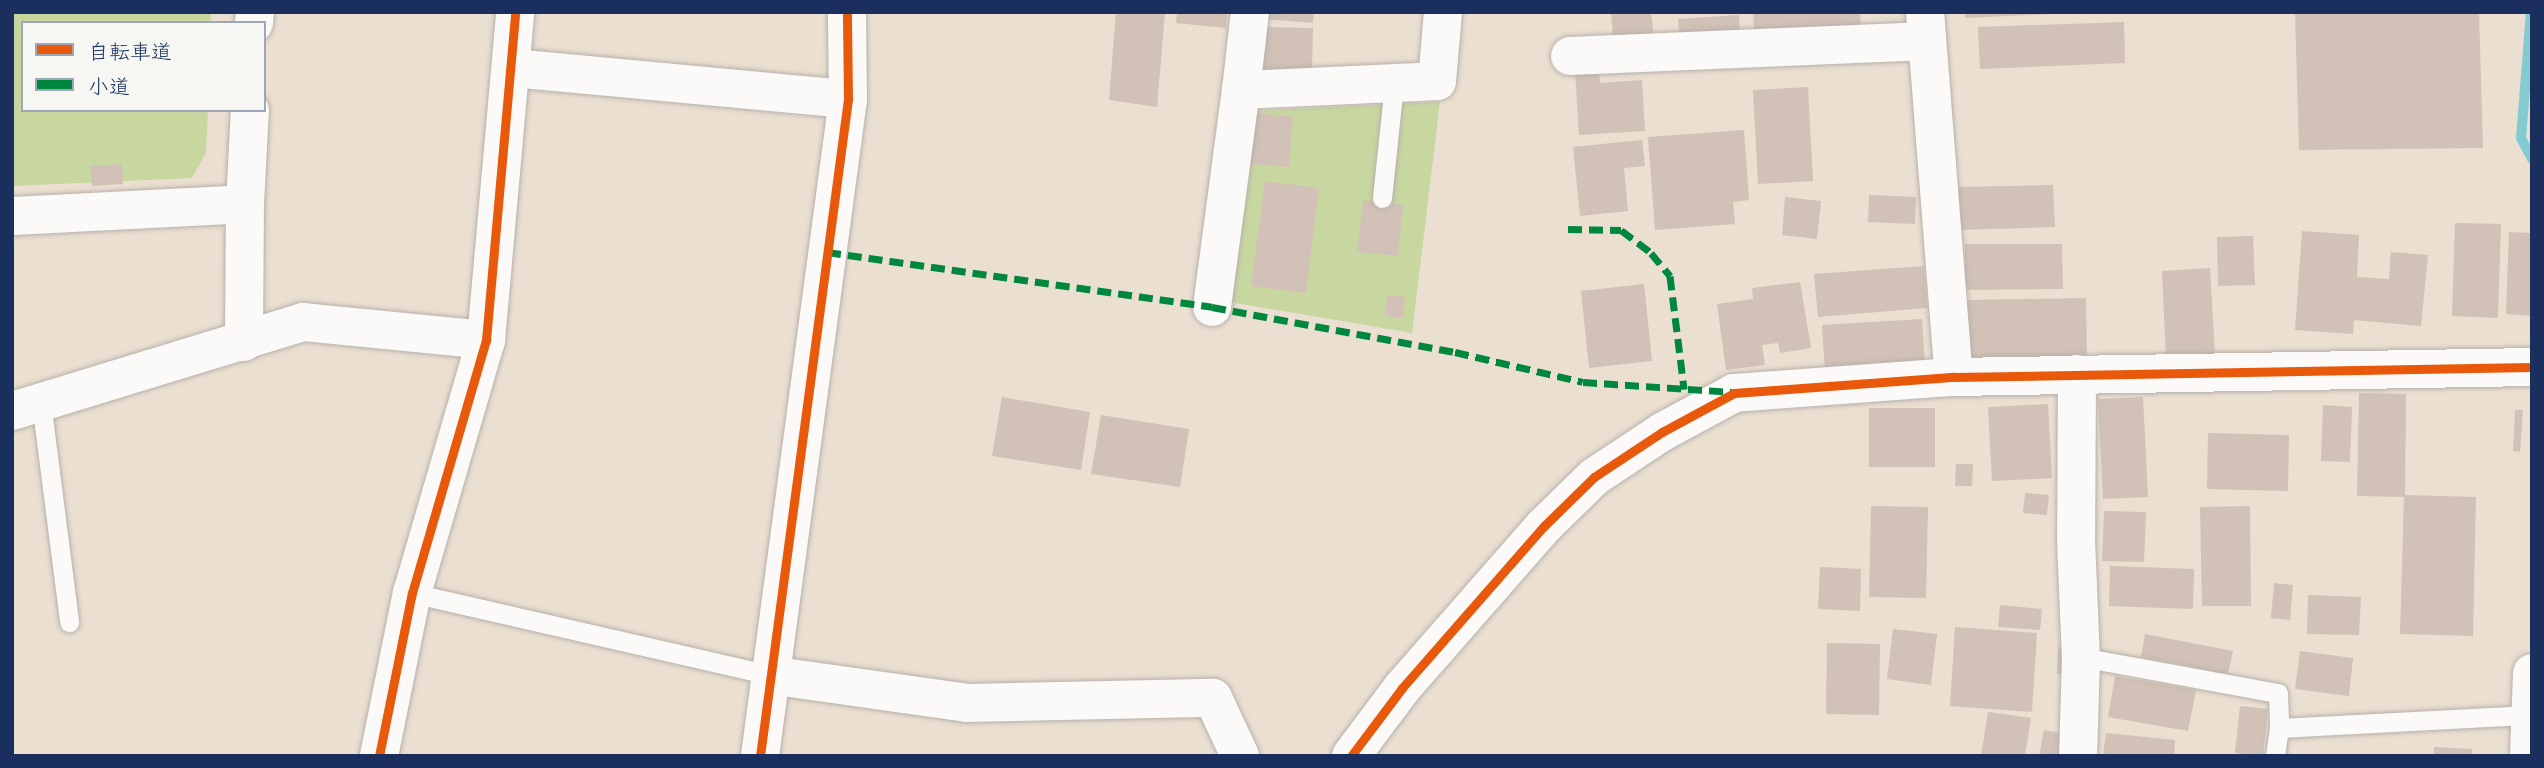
<!DOCTYPE html>
<meta charset="utf-8">
<style>
body{margin:0}
#map{position:relative;width:2544px;height:768px;overflow:hidden;background:#eadfd0;font-family:"Balsamiq Sans","Klee One",sans-serif}
div>[style]{position:absolute}
.green>*{inset:0;background:#c8d7a0}
.stream>*{height:10px;margin:-5px;padding:0 5px;transform-origin:5px;border-radius:5px;background:#83cbd1}
.building>*{inset:0;background:#d1c1b6}
.roads{filter:drop-shadow(0 0 2px #b6b1ac) drop-shadow(0 0 2px #b6b1ac)}
.lane>*{height:19px;margin:-9.5px;padding:0 9.5px;transform-origin:9.5px;border-radius:9.5px;background:#fcfaf8}
.street>*{height:38px;margin:-19px;padding:0 19px;transform-origin:19px;border-radius:19px;background:#fcfaf8}
.secondary>*{height:38px;margin:-19px;padding:0 19px;transform-origin:19px;border-radius:19px;background:#fcfaf8}
.quiet>*{height:7px;margin-top:-3.5px;transform-origin:0;background:repeating-linear-gradient(90deg,#00873e 0 14px,transparent 0 21px)}
.cycleway>*{height:9px;margin:-4.5px;padding:0 4.5px;transform-origin:4.5px;border-radius:4.5px;background:#e8590c}
span{translate:-50% -50%;white-space:nowrap;text-align:center;line-height:1.15;-webkit-text-stroke:5px #f6f6f2;paint-order:stroke}
.frame{position:absolute;inset:0;border:14px solid #1b2f5e;pointer-events:none}
.legend{position:absolute;left:21px;top:21px;width:245px;height:91px;box-sizing:border-box;background:#f6f6f2;border:2px solid #9ea6b7;margin:0;padding:9px 12px;list-style:none;font-size:21px;color:#1b2f5e}
.legend li{display:flex;align-items:center;gap:14px;height:35px}
.legend b{width:35px;border:2px solid #9ea6b7}
</style>
<div id="map">
<div class="green">
<div style="clip-path:polygon(12px 12px,211px 12px,211px 23px,23px 23px,23px 110px,208px 110px,206px 153px,192px 178px,12px 186px)"></div>
<div style="clip-path:polygon(1440px 102px,1412px 333px,1224px 301px,1249px 111px)"></div>
</div>
<div class="stream">
<div style="left:2531px;top:12px;width:126px;rotate:94.5deg"></div>
<div style="left:2521px;top:138px;width:24px;rotate:62deg"></div>
</div>
<div class="building">
<div style="clip-path:polygon(1116px 12px,1165px 12px,1157px 107px,1109px 100px)"></div>
<div style="clip-path:polygon(1177px 12px,1227px 12px,1226px 28px,1176px 23px)"></div>
<div style="clip-path:polygon(1263px 12px,1314px 12px,1313px 23px,1263px 19px)"></div>
<div style="clip-path:polygon(1611px 12px,1651px 12px,1654px 36px,1613px 39px)"></div>
<div style="clip-path:polygon(1753px 12px,1860px 12px,1861px 35px,1755px 39px)"></div>
<div style="clip-path:polygon(1965px 12px,2052px 12px,2052px 14px,1965px 18px)"></div>
<div style="clip-path:polygon(2295px 12px,2479px 12px,2483px 148px,2299px 150px)"></div>
<div style="clip-path:polygon(1739px 15px,1740px 42px,1680px 46px,1678px 19px)"></div>
<div style="clip-path:polygon(2124px 22px,2125px 63px,1980px 69px,1978px 27px)"></div>
<div style="clip-path:polygon(1263px 27px,1313px 28px,1312px 72px,1262px 71px)"></div>
<div style="clip-path:polygon(1599px 69px,1600px 83px,1642px 80px,1645px 131px,1579px 135px,1575px 71px)"></div>
<div style="clip-path:polygon(1808px 87px,1813px 181px,1758px 184px,1753px 90px)"></div>
<div style="clip-path:polygon(1255px 113px,1293px 117px,1289px 167px,1250px 164px)"></div>
<div style="clip-path:polygon(1744px 130px,1749px 200px,1733px 202px,1735px 224px,1655px 230px,1648px 137px)"></div>
<div style="clip-path:polygon(1642px 140px,1645px 166px,1624px 168px,1628px 211px,1580px 216px,1573px 147px)"></div>
<div style="clip-path:polygon(122px 164px,123px 184px,92px 186px,90px 166px)"></div>
<div style="clip-path:polygon(1265px 181px,1319px 188px,1306px 293px,1251px 286px)"></div>
<div style="clip-path:polygon(2053px 185px,2055px 227px,1958px 230px,1957px 187px)"></div>
<div style="clip-path:polygon(1869px 195px,1916px 197px,1915px 224px,1868px 222px)"></div>
<div style="clip-path:polygon(1785px 197px,1821px 201px,1817px 239px,1782px 235px)"></div>
<div style="clip-path:polygon(1363px 200px,1403px 205px,1398px 256px,1357px 252px)"></div>
<div style="clip-path:polygon(2455px 223px,2501px 224px,2498px 318px,2452px 316px)"></div>
<div style="clip-path:polygon(2302px 231px,2359px 235px,2357px 277px,2389px 279px,2391px 252px,2428px 255px,2421px 326px,2354px 320px,2353px 334px,2295px 330px)"></div>
<div style="clip-path:polygon(2509px 232px,2532px 233px,2532px 316px,2506px 314px)"></div>
<div style="clip-path:polygon(2253px 236px,2255px 285px,2218px 286px,2217px 237px)"></div>
<div style="clip-path:polygon(1965px 244px,2062px 244px,2063px 289px,1965px 290px)"></div>
<div style="clip-path:polygon(1924px 266px,1927px 308px,1818px 317px,1814px 274px)"></div>
<div style="clip-path:polygon(2210px 268px,2215px 356px,2166px 358px,2162px 271px)"></div>
<div style="clip-path:polygon(1800px 282px,1811px 348px,1780px 353px,1778px 343px,1762px 345px,1765px 365px,1726px 370px,1717px 304px,1753px 299px,1752px 288px)"></div>
<div style="clip-path:polygon(1644px 284px,1652px 361px,1589px 368px,1581px 291px)"></div>
<div style="clip-path:polygon(1387px 295px,1405px 297px,1403px 318px,1385px 316px)"></div>
<div style="clip-path:polygon(2086px 298px,2087px 362px,1969px 364px,1967px 300px)"></div>
<div style="clip-path:polygon(1922px 319px,1925px 365px,1825px 372px,1822px 325px)"></div>
<div style="clip-path:polygon(2359px 393px,2406px 394px,2405px 495px,2476px 497px,2473px 636px,2400px 634px,2404px 497px,2357px 496px)"></div>
<div style="clip-path:polygon(1002px 397px,1090px 412px,1081px 470px,992px 456px)"></div>
<div style="clip-path:polygon(2143px 397px,2148px 497px,2103px 499px,2098px 399px)"></div>
<div style="clip-path:polygon(2048px 404px,2052px 478px,1992px 481px,1988px 407px)"></div>
<div style="clip-path:polygon(2323px 405px,2352px 407px,2350px 462px,2321px 461px)"></div>
<div style="clip-path:polygon(1869px 408px,1935px 408px,1935px 467px,1869px 467px)"></div>
<div style="clip-path:polygon(2515px 410px,2523px 410px,2520px 452px,2513px 451px)"></div>
<div style="clip-path:polygon(1101px 415px,1189px 429px,1180px 487px,1091px 474px)"></div>
<div style="clip-path:polygon(2208px 433px,2289px 435px,2288px 491px,2207px 489px)"></div>
<div style="clip-path:polygon(1956px 464px,1973px 464px,1972px 486px,1955px 486px)"></div>
<div style="clip-path:polygon(2025px 493px,2049px 495px,2047px 515px,2023px 513px)"></div>
<div style="clip-path:polygon(1871px 506px,1928px 507px,1926px 598px,1869px 597px)"></div>
<div style="clip-path:polygon(2250px 506px,2251px 606px,2202px 606px,2200px 507px)"></div>
<div style="clip-path:polygon(2104px 511px,2146px 512px,2144px 562px,2102px 561px)"></div>
<div style="clip-path:polygon(2110px 566px,2194px 569px,2193px 609px,2109px 606px)"></div>
<div style="clip-path:polygon(1820px 567px,1861px 569px,1860px 611px,1818px 609px)"></div>
<div style="clip-path:polygon(2274px 583px,2293px 585px,2290px 620px,2271px 618px)"></div>
<div style="clip-path:polygon(2308px 595px,2361px 597px,2359px 635px,2307px 634px)"></div>
<div style="clip-path:polygon(2000px 605px,2042px 609px,2040px 630px,1998px 627px)"></div>
<div style="clip-path:polygon(1955px 627px,2037px 633px,2032px 712px,1950px 706px)"></div>
<div style="clip-path:polygon(1893px 629px,1937px 634px,1931px 685px,1887px 679px)"></div>
<div style="clip-path:polygon(2145px 634px,2233px 651px,2228px 674px,2141px 657px)"></div>
<div style="clip-path:polygon(1827px 643px,1880px 644px,1879px 715px,1826px 714px)"></div>
<div style="clip-path:polygon(2058px 647px,2068px 648px,2068px 674px,2057px 674px)"></div>
<div style="clip-path:polygon(2300px 651px,2353px 658px,2349px 696px,2295px 689px)"></div>
<div style="clip-path:polygon(2115px 676px,2196px 690px,2188px 731px,2108px 717px)"></div>
<div style="clip-path:polygon(2240px 706px,2268px 709px,2263px 756px,2235px 753px)"></div>
<div style="clip-path:polygon(1988px 712px,2031px 718px,2025px 756px,1981px 756px)"></div>
<div style="clip-path:polygon(2044px 730px,2085px 738px,2082px 756px,2039px 756px)"></div>
<div style="clip-path:polygon(2106px 733px,2175px 740px,2174px 756px,2103px 756px)"></div>
<div style="clip-path:polygon(2434px 747px,2472px 749px,2472px 756px,2434px 756px)"></div>
</div>
<div class="roads">
<div class="lane">
<div style="left:1382px;top:198px;width:115px;rotate:-84deg"></div>
<div style="left:41px;top:402px;width:222px;rotate:82.7deg"></div>
<div style="left:412px;top:593px;width:366px;rotate:12.9deg"></div>
<div style="left:2081px;top:657px;width:200px;rotate:10.4deg"></div>
<div style="left:2278px;top:693px;width:35px;rotate:88deg"></div>
<div style="left:2275px;top:756px;width:28px;rotate:-82deg"></div>
<div style="left:2279px;top:728px;width:251px;rotate:-3deg"></div>
</div>
<div class="street">
<div style="left:1250px;top:12px;width:79px;rotate:96.6deg"></div>
<div style="left:1241px;top:90px;width:196px;rotate:-2.6deg"></div>
<div style="left:1437px;top:81px;width:69px;rotate:-85deg"></div>
<div style="left:1925px;top:12px;width:366px;rotate:85.5deg"></div>
<div style="left:254px;top:23px;width:11px;rotate:-85deg"></div>
<div style="left:1570px;top:56px;width:357px;rotate:-2.4deg"></div>
<div style="left:512px;top:68px;width:337px;rotate:5.3deg"></div>
<div style="left:12px;top:216px;width:233px;rotate:-2.9deg"></div>
<div style="left:245px;top:204px;width:94px;rotate:-87deg"></div>
<div style="left:1212px;top:307px;width:219px;rotate:-82.4deg"></div>
<div style="left:244px;top:342px;width:138px;rotate:-89.6deg"></div>
<div style="left:2077px;top:374px;width:166px;rotate:90.3deg"></div>
<div style="left:2076px;top:540px;width:117px;rotate:87.6deg"></div>
<div style="left:2081px;top:657px;width:99px;rotate:91.7deg"></div>
<div style="left:12px;top:411px;width:304px;rotate:-17deg"></div>
<div style="left:303px;top:322px;width:184px;rotate:5.6deg"></div>
<div style="left:769px;top:675px;width:200px;rotate:8deg"></div>
<div style="left:967px;top:703px;width:246px;rotate:-1.2deg"></div>
<div style="left:1213px;top:698px;width:64px;rotate:65deg"></div>
<div style="left:760px;top:756px;width:663px;rotate:-82.37deg"></div>
<div style="left:848px;top:99px;width:87px;rotate:-90.7deg"></div>
<div style="left:1351px;top:756px;width:85px;rotate:-53.1deg"></div>
<div style="left:1402px;top:688px;width:215px;rotate:-48.8deg"></div>
<div style="left:1544px;top:526px;width:70px;rotate:-44.4deg"></div>
<div style="left:1594px;top:477px;width:82px;rotate:-33.5deg"></div>
<div style="left:1662px;top:432px;width:82px;rotate:-28.4deg"></div>
<div style="left:1734px;top:393px;width:221px;rotate:-4.2deg"></div>
<div style="left:1954px;top:377px;width:578px;rotate:-0.99deg"></div>
<div style="left:2529px;top:756px;width:83px;rotate:-87.9deg"></div>
</div>
<div class="secondary">
<div style="left:379px;top:756px;width:166px;rotate:-78.6deg"></div>
<div style="left:412px;top:593px;width:264px;rotate:-73.7deg"></div>
<div style="left:486px;top:340px;width:329px;rotate:-84.9deg"></div>
</div>
</div>
<div class="quiet">
<div style="left:1568px;top:229px;width:53px;rotate:1.1deg"></div>
<div style="left:1621px;top:230px;width:38px;rotate:37deg"></div>
<div style="left:1651px;top:253px;width:30px;rotate:50deg"></div>
<div style="left:1670px;top:276px;width:114px;rotate:82.9deg"></div>
<div style="left:827px;top:252px;width:389px;rotate:8.1deg"></div>
<div style="left:1212px;top:307px;width:247px;rotate:10.5deg"></div>
<div style="left:1455px;top:352px;width:131px;rotate:13.2deg"></div>
<div style="left:1583px;top:382px;width:149px;rotate:3.8deg"></div>
</div>
<div class="cycleway">
<div style="left:379px;top:756px;width:166px;rotate:-78.6deg"></div>
<div style="left:412px;top:593px;width:264px;rotate:-73.7deg"></div>
<div style="left:486px;top:340px;width:329px;rotate:-84.9deg"></div>
<div style="left:760px;top:756px;width:663px;rotate:-82.37deg"></div>
<div style="left:848px;top:99px;width:87px;rotate:-90.7deg"></div>
<div style="left:1351px;top:756px;width:85px;rotate:-53.1deg"></div>
<div style="left:1402px;top:688px;width:215px;rotate:-48.8deg"></div>
<div style="left:1544px;top:526px;width:70px;rotate:-44.4deg"></div>
<div style="left:1594px;top:477px;width:82px;rotate:-33.5deg"></div>
<div style="left:1662px;top:432px;width:82px;rotate:-28.4deg"></div>
<div style="left:1734px;top:393px;width:221px;rotate:-4.2deg"></div>
<div style="left:1954px;top:377px;width:578px;rotate:-0.99deg"></div>
</div>
<div class="frame"></div>
<ul class="legend">
<li><b style="height:9px;background:#e8590c"></b>自転車道</li>
<li><b style="height:9px;background:#00873e"></b>小道</li>
</ul>
</div>
